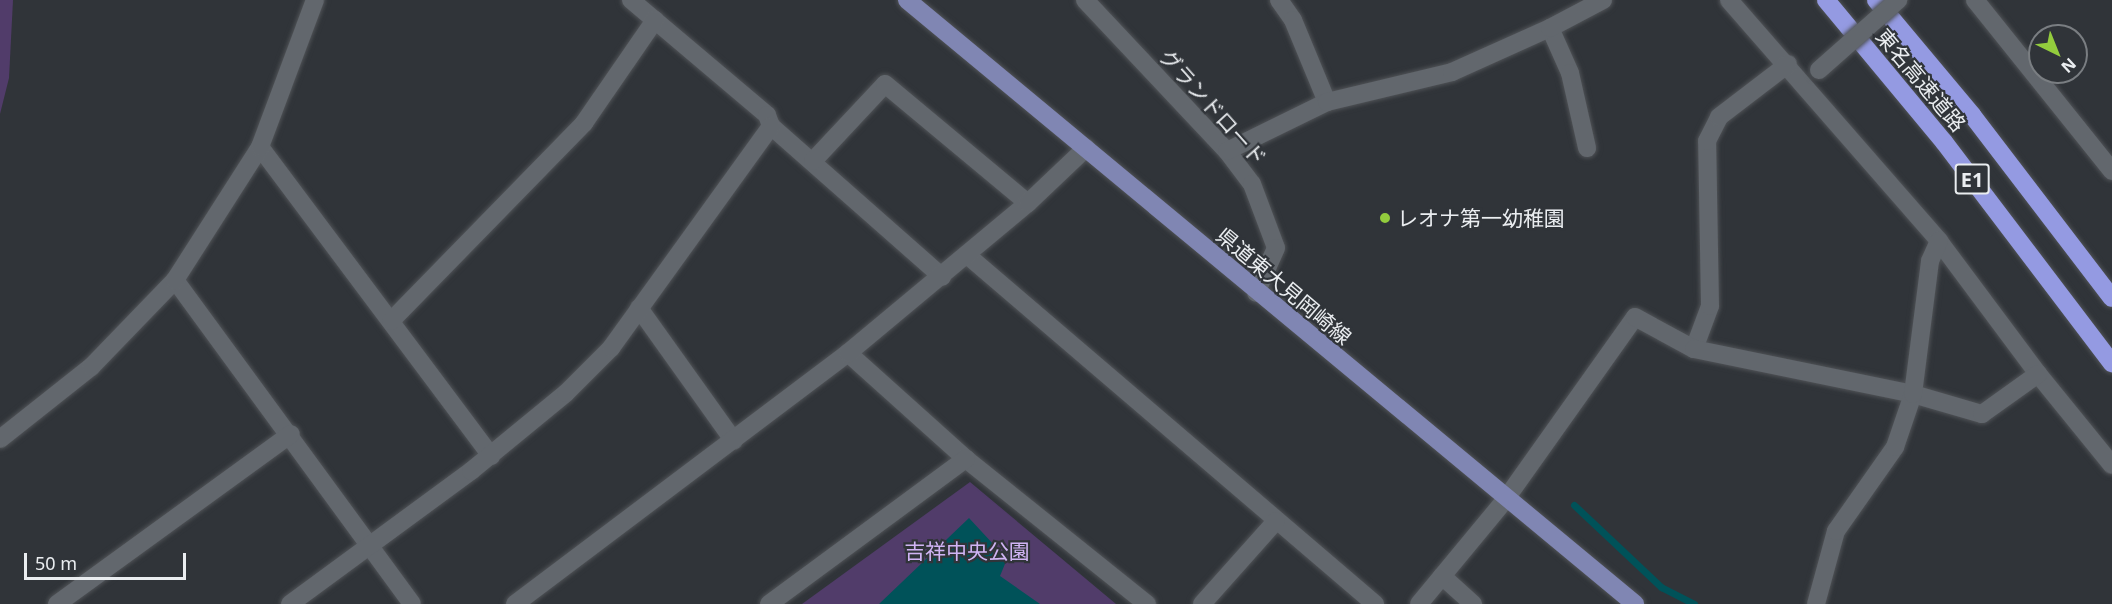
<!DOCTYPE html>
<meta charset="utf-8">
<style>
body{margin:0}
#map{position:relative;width:2112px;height:604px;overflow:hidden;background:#303439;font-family:"Noto Sans","Noto Sans JP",sans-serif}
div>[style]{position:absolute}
.green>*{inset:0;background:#513c6a}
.water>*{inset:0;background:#005259}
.stream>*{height:7px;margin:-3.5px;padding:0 3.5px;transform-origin:3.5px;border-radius:3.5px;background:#005259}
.roads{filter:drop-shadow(0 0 2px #4f5256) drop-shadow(0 0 2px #4f5256)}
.minor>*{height:18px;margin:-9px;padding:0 9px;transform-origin:9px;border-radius:9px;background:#62676d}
.major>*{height:18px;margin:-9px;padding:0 9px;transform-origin:9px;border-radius:9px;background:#8086b3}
.highway>*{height:18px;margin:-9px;padding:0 9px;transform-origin:9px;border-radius:9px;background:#949ae2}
.bridges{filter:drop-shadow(0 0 2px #4f5256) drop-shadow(0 0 2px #4f5256)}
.minor-bridge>*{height:18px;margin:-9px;padding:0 9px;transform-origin:9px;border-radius:9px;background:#62676d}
.dots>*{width:16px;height:16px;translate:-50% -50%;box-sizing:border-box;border:3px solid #303439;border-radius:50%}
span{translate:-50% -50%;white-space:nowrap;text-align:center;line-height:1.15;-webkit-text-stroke:4.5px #303439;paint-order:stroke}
.shield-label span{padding:2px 4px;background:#303439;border:2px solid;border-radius:4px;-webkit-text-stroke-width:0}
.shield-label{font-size:20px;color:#eaedf0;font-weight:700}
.street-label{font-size:21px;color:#eaedf0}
.poi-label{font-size:21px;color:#eaedf0}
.left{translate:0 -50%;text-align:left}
.park-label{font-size:21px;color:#d0b4f4}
.north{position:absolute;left:2028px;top:24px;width:60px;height:60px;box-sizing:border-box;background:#303439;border:2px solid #7a7e82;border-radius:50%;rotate:137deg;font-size:16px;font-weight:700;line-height:24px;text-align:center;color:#eaedf0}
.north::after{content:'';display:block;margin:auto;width:21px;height:27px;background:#93cc3d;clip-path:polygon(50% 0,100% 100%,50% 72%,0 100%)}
.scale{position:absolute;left:24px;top:553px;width:162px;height:27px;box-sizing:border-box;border:3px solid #eaedf0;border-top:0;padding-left:8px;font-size:18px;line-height:21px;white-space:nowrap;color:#eaedf0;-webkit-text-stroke:4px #303439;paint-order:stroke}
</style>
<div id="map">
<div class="green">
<div style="clip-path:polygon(0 0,13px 0,9px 78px,0 114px)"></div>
<div style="clip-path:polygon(970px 482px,1116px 604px,802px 604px)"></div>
</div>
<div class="water">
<div style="clip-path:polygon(969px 518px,1007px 559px,1000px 576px,1040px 604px,879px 604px)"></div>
</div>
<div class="stream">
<div style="left:1574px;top:505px;width:120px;rotate:43.3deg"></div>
<div style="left:1661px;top:587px;width:37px;rotate:27deg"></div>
</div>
<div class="roads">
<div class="minor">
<div style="left:631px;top:0;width:178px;rotate:40.2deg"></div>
<div style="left:767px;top:115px;width:12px;rotate:70deg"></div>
<div style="left:771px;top:126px;width:228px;rotate:41.4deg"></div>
<div style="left:1085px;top:0;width:207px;rotate:46.8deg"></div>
<div style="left:1227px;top:151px;width:41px;rotate:52.9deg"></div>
<div style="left:1252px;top:184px;width:68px;rotate:69.4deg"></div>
<div style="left:1276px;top:248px;width:49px;rotate:114deg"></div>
<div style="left:1279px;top:0;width:24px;rotate:55deg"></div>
<div style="left:1293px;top:20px;width:89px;rotate:67.5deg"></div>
<div style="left:1729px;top:0;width:320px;rotate:48.9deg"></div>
<div style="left:1939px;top:241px;width:166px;rotate:53.3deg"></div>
<div style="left:2038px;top:374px;width:117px;rotate:50.9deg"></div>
<div style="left:1975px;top:0;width:219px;rotate:51.3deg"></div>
<div style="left:1550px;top:28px;width:49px;rotate:66deg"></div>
<div style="left:1570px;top:73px;width:77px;rotate:77.2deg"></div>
<div style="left:260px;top:147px;width:386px;rotate:53.2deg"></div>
<div style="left:1227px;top:151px;width:111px;rotate:-26.1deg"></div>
<div style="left:1327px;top:102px;width:129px;rotate:-13.5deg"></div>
<div style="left:1452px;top:72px;width:107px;rotate:-24.2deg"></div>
<div style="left:1550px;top:28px;width:60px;rotate:-27.8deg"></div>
<div style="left:813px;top:161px;width:105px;rotate:-46.9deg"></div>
<div style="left:885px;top:84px;width:186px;rotate:39.8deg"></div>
<div style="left:967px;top:255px;width:537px;rotate:40.54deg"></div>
<div style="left:175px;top:280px;width:401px;rotate:53.8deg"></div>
<div style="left:639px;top:308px;width:163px;rotate:54.5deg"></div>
<div style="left:391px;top:321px;width:277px;rotate:-45.7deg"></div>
<div style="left:584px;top:123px;width:125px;rotate:-55.4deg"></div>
<div style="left:1694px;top:349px;width:46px;rotate:-69.6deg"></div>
<div style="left:1710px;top:306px;width:165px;rotate:-91deg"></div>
<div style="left:1707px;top:141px;width:27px;rotate:-63deg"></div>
<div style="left:1719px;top:117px;width:87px;rotate:-37.5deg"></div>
<div style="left:848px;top:353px;width:159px;rotate:41.9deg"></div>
<div style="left:966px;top:459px;width:232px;rotate:38.7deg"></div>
<div style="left:0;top:439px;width:116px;rotate:-38.4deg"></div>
<div style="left:91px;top:367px;width:121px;rotate:-46deg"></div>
<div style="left:175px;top:280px;width:158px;rotate:-57.4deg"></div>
<div style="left:260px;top:147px;width:157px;rotate:-69.5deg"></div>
<div style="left:1442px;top:576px;width:42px;rotate:42.1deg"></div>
<div style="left:57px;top:604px;width:289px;rotate:-36deg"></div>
<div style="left:290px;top:604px;width:225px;rotate:-36.3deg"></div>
<div style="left:471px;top:471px;width:123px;rotate:-39.4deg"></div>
<div style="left:566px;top:393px;width:64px;rotate:-45deg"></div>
<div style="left:611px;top:348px;width:274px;rotate:-54.2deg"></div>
<div style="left:515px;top:604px;width:417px;rotate:-37deg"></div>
<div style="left:848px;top:353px;width:234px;rotate:-39.8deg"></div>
<div style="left:1028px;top:203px;width:80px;rotate:-43.5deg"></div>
<div style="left:769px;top:604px;width:245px;rotate:-36.4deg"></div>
<div style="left:1202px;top:604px;width:111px;rotate:-48.3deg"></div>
<div style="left:1419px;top:604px;width:135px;rotate:-50.4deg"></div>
<div style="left:1505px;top:500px;width:224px;rotate:-54.6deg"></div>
<div style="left:1635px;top:317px;width:67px;rotate:28.5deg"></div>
<div style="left:1694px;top:349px;width:224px;rotate:11.6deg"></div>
<div style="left:1913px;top:394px;width:72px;rotate:16.2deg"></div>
<div style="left:1982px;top:414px;width:69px;rotate:-35.5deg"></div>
<div style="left:1816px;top:604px;width:76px;rotate:-74.7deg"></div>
<div style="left:1836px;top:531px;width:103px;rotate:-54.9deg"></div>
<div style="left:1895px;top:447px;width:56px;rotate:-71.2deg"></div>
<div style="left:1913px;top:394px;width:134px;rotate:-82.7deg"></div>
<div style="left:1930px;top:261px;width:22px;rotate:-66deg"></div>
</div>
<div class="major">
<div style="left:907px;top:0;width:946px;rotate:39.68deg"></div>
</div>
<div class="highway">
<div style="left:1826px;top:0;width:185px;rotate:50.3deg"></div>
<div style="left:1944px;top:142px;width:278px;rotate:52.8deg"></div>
<div style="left:1876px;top:0;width:150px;rotate:50.1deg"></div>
<div style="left:1972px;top:115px;width:230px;rotate:52.6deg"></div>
</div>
</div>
<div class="bridges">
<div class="minor-bridge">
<div style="left:1819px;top:70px;width:106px;rotate:-41.5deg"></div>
</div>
</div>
<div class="dots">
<div style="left:1385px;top:218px;background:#93cc3d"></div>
</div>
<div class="shield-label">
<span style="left:1972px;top:179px">E1</span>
</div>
<div class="street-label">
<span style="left:1921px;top:80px;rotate:50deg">東名高速道路</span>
<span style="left:1213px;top:107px;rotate:48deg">グランドロード</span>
<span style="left:1284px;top:286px;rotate:40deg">県道東大見岡崎線</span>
</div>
<div class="poi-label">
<span class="left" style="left:1397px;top:218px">レオナ第一幼稚園</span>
</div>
<div class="park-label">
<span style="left:967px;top:551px">吉祥中央公園</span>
</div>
<div class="north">N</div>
<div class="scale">50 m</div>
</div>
